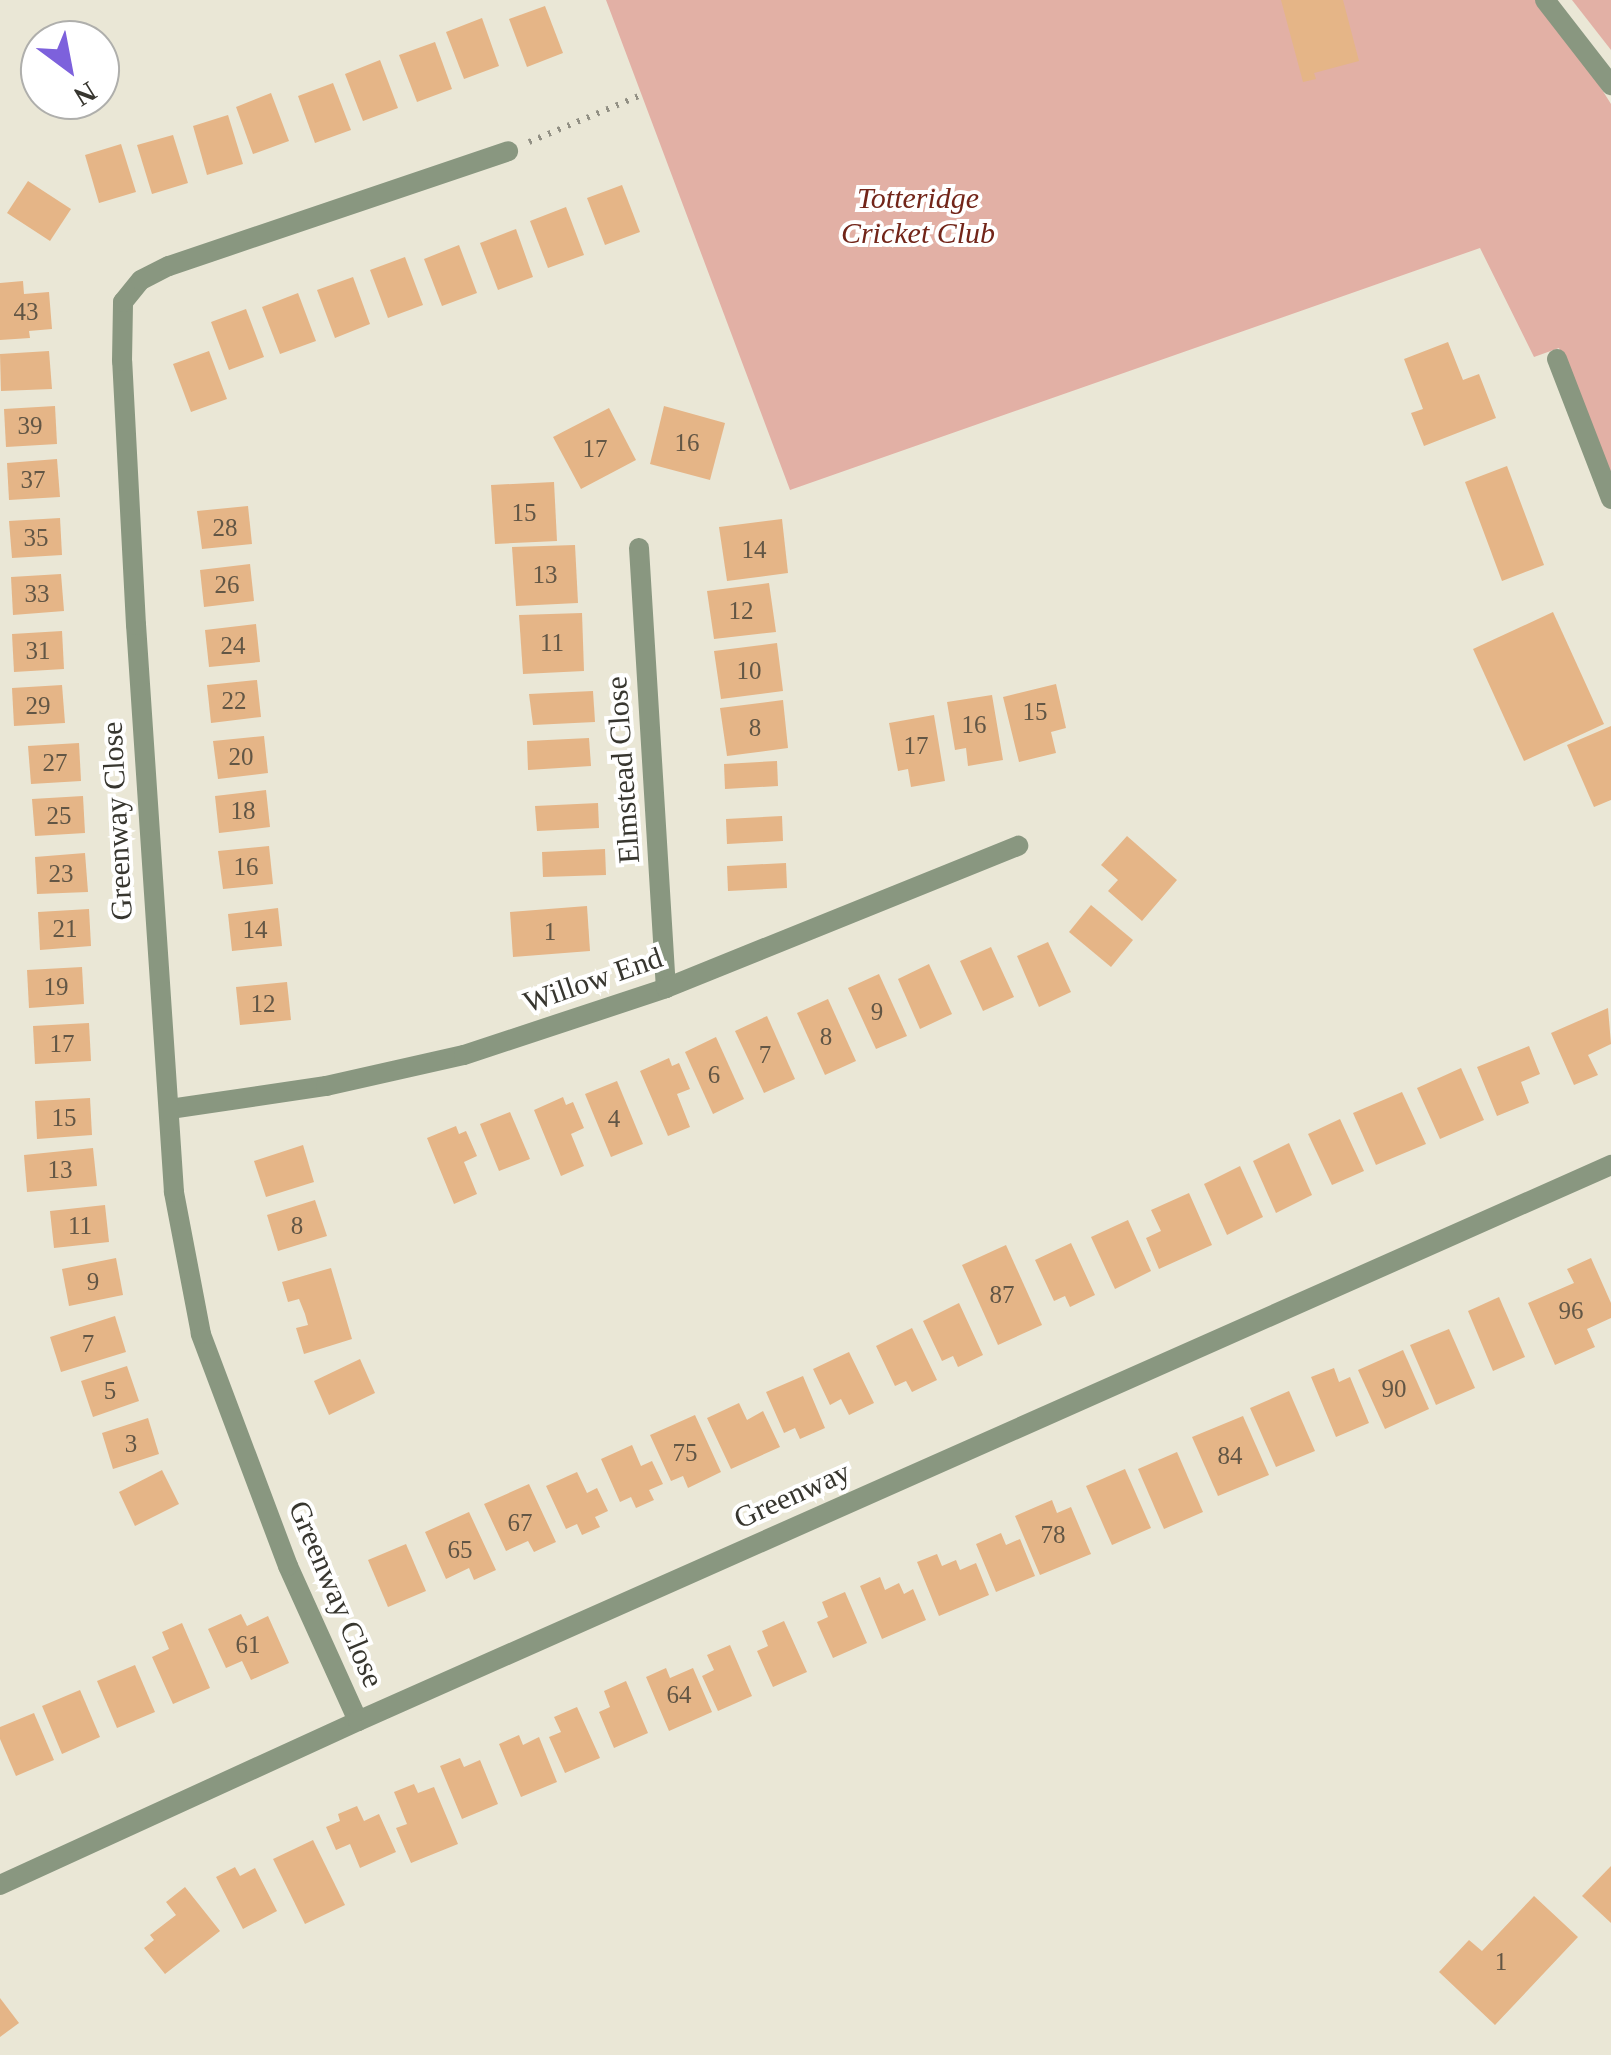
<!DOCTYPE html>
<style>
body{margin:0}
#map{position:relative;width:1611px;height:2055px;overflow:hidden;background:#eae7d6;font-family:Georgia,serif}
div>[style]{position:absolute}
.green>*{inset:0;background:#e2b0a5}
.building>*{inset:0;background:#e5b587}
.path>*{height:6px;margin-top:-3px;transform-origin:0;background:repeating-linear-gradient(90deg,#929084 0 2.5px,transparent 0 10.5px)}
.lane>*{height:20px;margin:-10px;padding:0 10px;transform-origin:10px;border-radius:10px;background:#899780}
.street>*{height:20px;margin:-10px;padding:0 10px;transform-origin:10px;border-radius:10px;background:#899780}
span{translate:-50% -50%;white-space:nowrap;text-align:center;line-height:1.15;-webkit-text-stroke:8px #fff;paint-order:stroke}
.number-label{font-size:25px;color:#625645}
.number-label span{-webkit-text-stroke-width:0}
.park-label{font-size:30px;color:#722519;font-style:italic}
.street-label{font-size:30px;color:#37362f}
.north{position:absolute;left:20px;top:20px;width:100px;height:100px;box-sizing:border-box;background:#fff;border:2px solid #afafac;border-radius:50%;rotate:148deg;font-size:28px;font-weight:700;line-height:40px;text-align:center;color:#37362f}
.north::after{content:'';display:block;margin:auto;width:35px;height:45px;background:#7d61dc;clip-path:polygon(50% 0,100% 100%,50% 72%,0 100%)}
</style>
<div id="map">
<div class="green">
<div style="clip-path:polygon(606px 0,1537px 0,1577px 50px,1611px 104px,1611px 480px,1559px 348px,1534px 357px,1480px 248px,790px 490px)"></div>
<div style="clip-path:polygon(1572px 0,1611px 0,1611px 50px)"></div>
</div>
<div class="building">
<div style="clip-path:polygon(1281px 0,1343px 0,1359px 61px,1314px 73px,1316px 79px,1303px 82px)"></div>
<div style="clip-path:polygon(545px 6px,563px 53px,527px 67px,509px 19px)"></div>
<div style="clip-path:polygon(482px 18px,499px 66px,464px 79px,446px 32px)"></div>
<div style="clip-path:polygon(435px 42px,452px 89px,417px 102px,399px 55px)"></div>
<div style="clip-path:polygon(380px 60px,398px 108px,363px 121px,345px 74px)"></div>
<div style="clip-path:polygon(333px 83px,351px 130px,315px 143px,298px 96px)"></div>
<div style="clip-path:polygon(271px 93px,289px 141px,253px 154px,236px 107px)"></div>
<div style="clip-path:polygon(228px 115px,243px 164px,207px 175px,193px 126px)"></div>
<div style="clip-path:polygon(173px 135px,188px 183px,152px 194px,137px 145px)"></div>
<div style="clip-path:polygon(121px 144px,136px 192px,99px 203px,85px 155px)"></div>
<div style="clip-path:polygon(28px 181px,71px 209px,50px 241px,7px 213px)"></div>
<div style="clip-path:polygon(622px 185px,640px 232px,605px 245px,587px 198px)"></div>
<div style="clip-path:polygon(566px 207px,584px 255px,548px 268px,530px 221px)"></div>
<div style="clip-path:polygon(516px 229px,533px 277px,498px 290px,480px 243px)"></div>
<div style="clip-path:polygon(459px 245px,477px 293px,442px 306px,424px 259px)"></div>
<div style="clip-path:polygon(405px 257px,423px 305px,388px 318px,370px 270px)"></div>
<div style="clip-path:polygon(353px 277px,370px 324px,335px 338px,317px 290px)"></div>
<div style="clip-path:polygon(23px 281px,24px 294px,49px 292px,52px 329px,29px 331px,30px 338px,0 340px,0 283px)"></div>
<div style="clip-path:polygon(298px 293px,316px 341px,280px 354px,262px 307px)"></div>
<div style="clip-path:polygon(246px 309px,264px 357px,229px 370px,211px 322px)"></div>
<div style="clip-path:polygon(1448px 342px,1463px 380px,1479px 374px,1496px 418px,1424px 446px,1411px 413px,1423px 409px,1404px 359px)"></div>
<div style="clip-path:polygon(49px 351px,52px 389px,1px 391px,0 354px)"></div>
<div style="clip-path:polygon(209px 351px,227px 399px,191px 412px,173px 364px)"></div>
<div style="clip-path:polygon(55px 406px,57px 444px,6px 447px,4px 409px)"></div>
<div style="clip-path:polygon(664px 406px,725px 423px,710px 480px,650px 464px)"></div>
<div style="clip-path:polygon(609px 408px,636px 460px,581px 489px,553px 437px)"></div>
<div style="clip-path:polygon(57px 459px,60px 497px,9px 500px,7px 463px)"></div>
<div style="clip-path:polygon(1507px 466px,1544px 565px,1502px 581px,1465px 482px)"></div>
<div style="clip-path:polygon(554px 482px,557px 541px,495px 544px,491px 485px)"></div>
<div style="clip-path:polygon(248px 506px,252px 544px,202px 549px,197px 511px)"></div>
<div style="clip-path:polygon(60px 518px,62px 555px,12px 558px,9px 521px)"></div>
<div style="clip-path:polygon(782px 519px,788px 573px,727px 581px,719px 527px)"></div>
<div style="clip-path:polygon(575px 545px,578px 603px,516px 606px,512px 547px)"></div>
<div style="clip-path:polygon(250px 564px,254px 601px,204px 607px,200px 570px)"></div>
<div style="clip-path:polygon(61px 574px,64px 611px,13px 615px,11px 577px)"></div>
<div style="clip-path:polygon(769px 583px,776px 632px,714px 639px,707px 591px)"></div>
<div style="clip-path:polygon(1553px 612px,1604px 724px,1524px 761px,1473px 649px)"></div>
<div style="clip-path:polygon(582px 613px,584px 671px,523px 674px,519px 615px)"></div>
<div style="clip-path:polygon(256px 624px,260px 662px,209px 667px,205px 630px)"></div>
<div style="clip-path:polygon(62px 631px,64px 669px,14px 672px,12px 634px)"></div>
<div style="clip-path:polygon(777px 643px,783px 691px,721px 699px,714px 651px)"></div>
<div style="clip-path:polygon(257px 680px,261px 717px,211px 723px,207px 685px)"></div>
<div style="clip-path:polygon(1056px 684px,1066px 728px,1051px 732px,1056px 753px,1019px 762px,1003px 697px)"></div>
<div style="clip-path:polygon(62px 685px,65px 723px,14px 726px,12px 688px)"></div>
<div style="clip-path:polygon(593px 691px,595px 722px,533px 725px,529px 694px)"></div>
<div style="clip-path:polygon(992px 695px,1003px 760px,968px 766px,966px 748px,955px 750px,947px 702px)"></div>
<div style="clip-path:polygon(783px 700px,788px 748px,727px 756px,720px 708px)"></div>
<div style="clip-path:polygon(934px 715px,945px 781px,911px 787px,908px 769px,898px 771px,889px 723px)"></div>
<div style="clip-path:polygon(1611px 726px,1611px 800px,1594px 807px,1567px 745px)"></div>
<div style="clip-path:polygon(264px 736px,268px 773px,218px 779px,213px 741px)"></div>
<div style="clip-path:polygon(589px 738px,591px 766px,528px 770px,527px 741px)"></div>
<div style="clip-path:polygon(79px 743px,81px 781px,31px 784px,28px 746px)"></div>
<div style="clip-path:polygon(777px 761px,778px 786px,725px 789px,724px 764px)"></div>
<div style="clip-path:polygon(266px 790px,270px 827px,219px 833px,215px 796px)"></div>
<div style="clip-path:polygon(83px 796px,85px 833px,35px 836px,32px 799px)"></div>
<div style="clip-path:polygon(598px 803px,599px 828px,537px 831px,535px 806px)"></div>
<div style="clip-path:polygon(782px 816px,783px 841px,727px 844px,726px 819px)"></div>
<div style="clip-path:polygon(1127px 836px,1177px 880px,1142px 921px,1108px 891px,1118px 880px,1101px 865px)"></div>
<div style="clip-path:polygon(269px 846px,273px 884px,223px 889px,218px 851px)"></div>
<div style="clip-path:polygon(605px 849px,606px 875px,543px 877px,542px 852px)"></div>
<div style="clip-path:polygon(85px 853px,88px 892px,37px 894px,35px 857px)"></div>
<div style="clip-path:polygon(786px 863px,787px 888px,728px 891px,727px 866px)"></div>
<div style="clip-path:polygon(1091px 905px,1133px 940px,1111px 967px,1069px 932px)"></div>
<div style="clip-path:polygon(587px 906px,590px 951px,513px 957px,510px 912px)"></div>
<div style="clip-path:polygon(278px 908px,282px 946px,232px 951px,228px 914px)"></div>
<div style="clip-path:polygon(89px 909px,91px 946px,40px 950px,38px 912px)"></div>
<div style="clip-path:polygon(1048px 942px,1071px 992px,1039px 1007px,1017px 956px)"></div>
<div style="clip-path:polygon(991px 947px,1014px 997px,983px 1011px,960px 961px)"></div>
<div style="clip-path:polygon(929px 964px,952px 1014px,920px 1029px,898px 979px)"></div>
<div style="clip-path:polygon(82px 967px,84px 1004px,29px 1008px,27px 970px)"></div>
<div style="clip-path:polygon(879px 974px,907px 1036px,876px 1049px,848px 988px)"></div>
<div style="clip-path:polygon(287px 982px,291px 1020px,240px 1025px,236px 987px)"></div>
<div style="clip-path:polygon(828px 999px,856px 1061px,825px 1075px,797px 1013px)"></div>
<div style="clip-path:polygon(1608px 1008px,1611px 1044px,1588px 1055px,1598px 1075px,1574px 1085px,1551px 1033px)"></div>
<div style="clip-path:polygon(767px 1016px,795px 1079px,764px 1093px,735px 1031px)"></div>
<div style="clip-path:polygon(89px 1023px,91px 1061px,35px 1064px,33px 1026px)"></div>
<div style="clip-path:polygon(716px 1037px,744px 1099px,713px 1114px,685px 1052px)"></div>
<div style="clip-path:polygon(1529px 1046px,1540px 1074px,1521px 1082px,1529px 1103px,1497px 1116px,1477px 1067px)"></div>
<div style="clip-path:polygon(669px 1058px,672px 1066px,679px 1063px,690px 1089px,677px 1094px,690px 1127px,668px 1136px,640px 1071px)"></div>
<div style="clip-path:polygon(1461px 1068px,1484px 1120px,1440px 1139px,1417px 1088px)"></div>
<div style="clip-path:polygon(617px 1081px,643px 1144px,611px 1157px,585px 1094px)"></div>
<div style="clip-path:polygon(1402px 1092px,1426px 1144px,1376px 1165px,1353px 1113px)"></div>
<div style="clip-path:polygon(563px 1097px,566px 1105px,573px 1102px,584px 1128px,571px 1134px,584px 1166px,561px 1176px,534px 1110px)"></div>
<div style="clip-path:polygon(90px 1098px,92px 1135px,37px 1139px,35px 1101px)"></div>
<div style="clip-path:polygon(510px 1112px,530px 1159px,499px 1171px,480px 1124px)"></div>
<div style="clip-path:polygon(1340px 1119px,1364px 1171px,1332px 1185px,1308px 1134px)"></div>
<div style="clip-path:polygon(456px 1126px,459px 1134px,466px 1131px,477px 1156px,464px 1162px,477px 1194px,454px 1204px,427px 1138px)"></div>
<div style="clip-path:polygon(1289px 1143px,1312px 1195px,1276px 1213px,1253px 1161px)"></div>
<div style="clip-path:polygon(303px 1145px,314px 1182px,266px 1197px,254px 1161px)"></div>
<div style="clip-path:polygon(93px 1148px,97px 1186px,27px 1192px,24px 1155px)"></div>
<div style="clip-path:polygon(1240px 1166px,1263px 1217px,1227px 1235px,1204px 1184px)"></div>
<div style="clip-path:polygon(1189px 1193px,1212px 1245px,1159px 1269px,1146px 1238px,1161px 1231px,1151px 1210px)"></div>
<div style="clip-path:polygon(315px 1200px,327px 1236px,278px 1251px,267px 1215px)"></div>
<div style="clip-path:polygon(105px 1205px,109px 1242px,54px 1248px,50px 1211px)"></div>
<div style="clip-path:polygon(1128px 1220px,1151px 1271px,1115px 1289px,1091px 1237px)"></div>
<div style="clip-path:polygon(1071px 1243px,1095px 1295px,1070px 1307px,1065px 1296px,1054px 1301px,1035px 1260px)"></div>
<div style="clip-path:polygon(1006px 1245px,1042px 1325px,998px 1345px,962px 1265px)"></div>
<div style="clip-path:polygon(116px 1258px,123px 1295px,69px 1306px,62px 1269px)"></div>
<div style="clip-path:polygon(1591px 1258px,1611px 1303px,1611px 1318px,1587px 1329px,1595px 1347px,1555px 1365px,1528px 1303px,1574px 1283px,1567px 1269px)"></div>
<div style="clip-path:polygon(331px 1268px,352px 1339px,304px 1354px,296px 1328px,308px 1325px,305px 1314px,299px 1299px,288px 1302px,282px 1282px)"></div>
<div style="clip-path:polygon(1499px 1297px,1525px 1357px,1493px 1371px,1468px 1311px)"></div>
<div style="clip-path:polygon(959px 1303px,983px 1355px,958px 1367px,953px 1356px,942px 1361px,923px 1321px)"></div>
<div style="clip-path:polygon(115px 1316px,126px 1352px,61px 1372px,50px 1337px)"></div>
<div style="clip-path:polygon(912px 1328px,937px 1380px,912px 1392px,906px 1381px,895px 1386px,876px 1346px)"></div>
<div style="clip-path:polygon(1449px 1329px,1475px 1388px,1436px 1405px,1410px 1345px)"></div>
<div style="clip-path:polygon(1403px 1350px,1429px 1409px,1385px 1429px,1358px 1370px)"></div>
<div style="clip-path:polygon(849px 1352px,874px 1403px,849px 1415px,841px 1399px,830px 1405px,813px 1369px)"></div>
<div style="clip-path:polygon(360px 1359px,375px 1393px,329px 1415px,314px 1381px)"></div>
<div style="clip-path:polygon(127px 1366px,139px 1401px,93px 1417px,81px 1381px)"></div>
<div style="clip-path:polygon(1334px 1368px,1339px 1382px,1350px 1377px,1369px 1423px,1336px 1437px,1311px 1377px)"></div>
<div style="clip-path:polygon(803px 1376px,825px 1428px,800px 1439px,795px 1428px,784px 1433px,766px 1392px)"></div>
<div style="clip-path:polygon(1289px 1391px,1315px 1451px,1276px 1467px,1250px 1408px)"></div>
<div style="clip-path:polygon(739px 1403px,747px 1420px,763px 1411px,780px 1447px,731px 1469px,707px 1418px)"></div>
<div style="clip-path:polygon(695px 1415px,721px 1472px,688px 1488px,683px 1476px,671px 1481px,650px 1435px)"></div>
<div style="clip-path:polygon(1243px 1416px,1269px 1475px,1218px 1496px,1192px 1437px)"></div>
<div style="clip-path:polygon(148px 1418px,159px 1454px,113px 1469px,102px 1433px)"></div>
<div style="clip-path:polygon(632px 1445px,641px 1466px,652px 1461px,663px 1484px,649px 1490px,654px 1500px,636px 1508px,631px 1497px,620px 1502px,601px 1459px)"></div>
<div style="clip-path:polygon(1177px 1452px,1203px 1512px,1164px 1529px,1138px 1469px)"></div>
<div style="clip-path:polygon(1125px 1469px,1151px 1528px,1112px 1545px,1086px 1486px)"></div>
<div style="clip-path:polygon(162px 1470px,179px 1504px,135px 1526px,119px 1492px)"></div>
<div style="clip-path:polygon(577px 1472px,587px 1493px,597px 1488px,608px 1511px,595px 1517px,600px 1527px,582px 1535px,577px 1524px,566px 1529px,546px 1486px)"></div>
<div style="clip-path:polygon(529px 1484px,556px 1542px,534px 1552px,528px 1541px,506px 1551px,484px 1504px)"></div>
<div style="clip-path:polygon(1052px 1500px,1057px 1513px,1071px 1507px,1091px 1554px,1040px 1575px,1015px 1516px)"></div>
<div style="clip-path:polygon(469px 1512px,496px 1570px,474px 1580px,469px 1568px,446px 1579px,425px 1532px)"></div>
<div style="clip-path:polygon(1001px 1533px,1006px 1545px,1020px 1539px,1035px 1576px,996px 1592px,976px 1544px)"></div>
<div style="clip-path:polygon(406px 1544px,426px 1591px,388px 1607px,368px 1560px)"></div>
<div style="clip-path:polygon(937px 1554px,942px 1566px,956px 1560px,960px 1570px,976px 1563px,989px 1595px,939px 1616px,917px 1562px)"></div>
<div style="clip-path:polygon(880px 1577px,885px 1590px,899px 1583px,904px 1594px,913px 1589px,926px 1620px,882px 1639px,860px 1586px)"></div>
<div style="clip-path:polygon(845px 1592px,867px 1643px,833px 1658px,817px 1622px,828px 1617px,822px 1602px)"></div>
<div style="clip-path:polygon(241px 1614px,247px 1626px,268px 1616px,289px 1663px,251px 1680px,242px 1661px,226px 1668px,208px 1629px)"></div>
<div style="clip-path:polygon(784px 1621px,807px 1672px,773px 1687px,757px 1651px,768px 1646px,762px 1631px)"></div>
<div style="clip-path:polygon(182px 1623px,210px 1688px,173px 1704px,152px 1657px,169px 1649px,162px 1632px)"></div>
<div style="clip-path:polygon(730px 1645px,752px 1696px,718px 1711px,702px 1676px,714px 1670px,707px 1655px)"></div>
<div style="clip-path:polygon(135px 1665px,155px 1712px,117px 1728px,97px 1681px)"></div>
<div style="clip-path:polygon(666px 1668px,670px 1678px,693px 1668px,712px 1712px,669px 1731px,646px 1677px)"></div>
<div style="clip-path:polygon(626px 1681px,648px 1733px,614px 1748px,599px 1712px,610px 1707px,604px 1691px)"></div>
<div style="clip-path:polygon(80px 1690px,100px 1737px,62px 1754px,42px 1706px)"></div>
<div style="clip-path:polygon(577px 1707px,600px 1758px,565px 1773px,549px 1737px,561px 1732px,554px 1717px)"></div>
<div style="clip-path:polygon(34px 1713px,54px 1760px,16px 1776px,0 1739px,0 1727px)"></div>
<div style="clip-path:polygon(519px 1735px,523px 1745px,539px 1737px,557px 1782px,521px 1797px,499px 1744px)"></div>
<div style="clip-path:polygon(460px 1758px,464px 1767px,480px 1760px,498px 1804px,462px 1819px,440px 1766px)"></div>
<div style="clip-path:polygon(414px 1784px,418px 1793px,434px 1787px,458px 1844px,411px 1863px,396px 1828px,407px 1824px,394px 1792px)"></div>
<div style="clip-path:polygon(357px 1806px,364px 1821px,379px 1814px,396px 1852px,360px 1868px,350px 1844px,336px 1850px,326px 1827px,340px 1821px,338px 1814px)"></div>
<div style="clip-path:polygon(313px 1840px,345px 1905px,305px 1924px,273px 1859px)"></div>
<div style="clip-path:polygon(1611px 1866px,1611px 1923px,1582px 1896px)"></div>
<div style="clip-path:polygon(235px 1867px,240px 1876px,255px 1868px,277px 1911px,243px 1929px,216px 1877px)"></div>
<div style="clip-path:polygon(185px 1887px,220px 1931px,165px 1974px,144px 1948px,154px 1940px,150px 1935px,176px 1915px,166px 1902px)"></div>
<div style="clip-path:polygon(1534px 1896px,1578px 1937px,1495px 2025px,1439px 1972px,1469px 1940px,1482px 1951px)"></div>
<div style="clip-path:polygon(0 1998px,19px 2023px,0 2037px)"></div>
</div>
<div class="path">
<div style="left:529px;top:142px;width:119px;rotate:-22.7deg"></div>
</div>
<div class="lane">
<div style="left:1557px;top:359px;width:150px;rotate:68.9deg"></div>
</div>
<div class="street">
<div style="left:1545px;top:0;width:108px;rotate:52.2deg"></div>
<div style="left:639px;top:548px;width:441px;rotate:86.5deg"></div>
<div style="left:170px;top:1109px;width:158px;rotate:-8.4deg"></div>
<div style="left:326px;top:1086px;width:141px;rotate:-12.7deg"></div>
<div style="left:464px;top:1055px;width:213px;rotate:-18.3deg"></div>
<div style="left:666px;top:988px;width:380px;rotate:-22deg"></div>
<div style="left:358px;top:1721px;width:170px;rotate:-114.3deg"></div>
<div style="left:288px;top:1566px;width:248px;rotate:-110.6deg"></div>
<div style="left:201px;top:1334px;width:145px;rotate:-100.8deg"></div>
<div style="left:174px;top:1192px;width:568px;rotate:-93.83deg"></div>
<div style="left:136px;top:625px;width:264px;rotate:-93deg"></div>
<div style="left:122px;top:361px;width:59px;rotate:-89deg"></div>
<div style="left:123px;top:302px;width:28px;rotate:-51deg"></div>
<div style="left:141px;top:280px;width:31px;rotate:-27deg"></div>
<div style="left:169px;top:266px;width:358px;rotate:-18.7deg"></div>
<div style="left:0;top:1885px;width:394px;rotate:-24.6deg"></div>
<div style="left:358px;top:1721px;width:1371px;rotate:-23.93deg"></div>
</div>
<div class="number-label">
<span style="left:26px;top:312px">43</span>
<span style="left:30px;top:426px">39</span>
<span style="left:687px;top:443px">16</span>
<span style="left:595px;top:449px">17</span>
<span style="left:33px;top:480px">37</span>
<span style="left:524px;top:513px">15</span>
<span style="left:225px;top:528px">28</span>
<span style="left:36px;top:538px">35</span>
<span style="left:754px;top:550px">14</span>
<span style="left:545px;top:575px">13</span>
<span style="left:227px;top:585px">26</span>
<span style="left:37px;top:594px">33</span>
<span style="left:741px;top:611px">12</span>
<span style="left:552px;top:643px">11</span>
<span style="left:233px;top:646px">24</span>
<span style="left:38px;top:651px">31</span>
<span style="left:749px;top:671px">10</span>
<span style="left:234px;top:701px">22</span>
<span style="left:38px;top:706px">29</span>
<span style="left:1035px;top:712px">15</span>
<span style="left:974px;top:725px">16</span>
<span style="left:755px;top:728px">8</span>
<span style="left:916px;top:746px">17</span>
<span style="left:241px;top:757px">20</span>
<span style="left:55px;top:763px">27</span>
<span style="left:243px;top:811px">18</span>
<span style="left:59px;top:816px">25</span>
<span style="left:246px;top:867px">16</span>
<span style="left:61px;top:874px">23</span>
<span style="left:65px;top:929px">21</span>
<span style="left:255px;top:930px">14</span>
<span style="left:550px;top:932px">1</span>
<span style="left:56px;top:987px">19</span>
<span style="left:263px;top:1004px">12</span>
<span style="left:877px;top:1012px">9</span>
<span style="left:826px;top:1037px">8</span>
<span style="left:62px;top:1044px">17</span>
<span style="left:765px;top:1055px">7</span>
<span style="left:714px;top:1075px">6</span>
<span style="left:64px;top:1118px">15</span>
<span style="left:614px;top:1119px">4</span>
<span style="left:60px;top:1170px">13</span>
<span style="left:80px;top:1226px">11</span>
<span style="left:297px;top:1226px">8</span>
<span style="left:93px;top:1282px">9</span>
<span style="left:1002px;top:1295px">87</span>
<span style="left:1571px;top:1311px">96</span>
<span style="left:88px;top:1344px">7</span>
<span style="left:1394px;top:1389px">90</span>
<span style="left:110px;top:1391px">5</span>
<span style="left:131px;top:1444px">3</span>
<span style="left:685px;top:1453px">75</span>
<span style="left:1230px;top:1456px">84</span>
<span style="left:520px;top:1523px">67</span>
<span style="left:1053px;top:1535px">78</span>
<span style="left:460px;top:1550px">65</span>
<span style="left:248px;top:1645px">61</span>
<span style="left:679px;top:1695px">64</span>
<span style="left:1501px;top:1962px">1</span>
</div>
<div class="park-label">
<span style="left:918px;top:215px">Totteridge<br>Cricket Club</span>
</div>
<div class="street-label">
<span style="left:623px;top:770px;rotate:-94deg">Elmstead Close</span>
<span style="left:117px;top:821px;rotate:-93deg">Greenway Close</span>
<span style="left:593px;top:980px;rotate:-19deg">Willow End</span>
<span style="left:792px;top:1495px;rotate:-24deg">Greenway</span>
<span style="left:336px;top:1594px;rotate:67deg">Greenway Close</span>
</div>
<div class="north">N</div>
</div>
